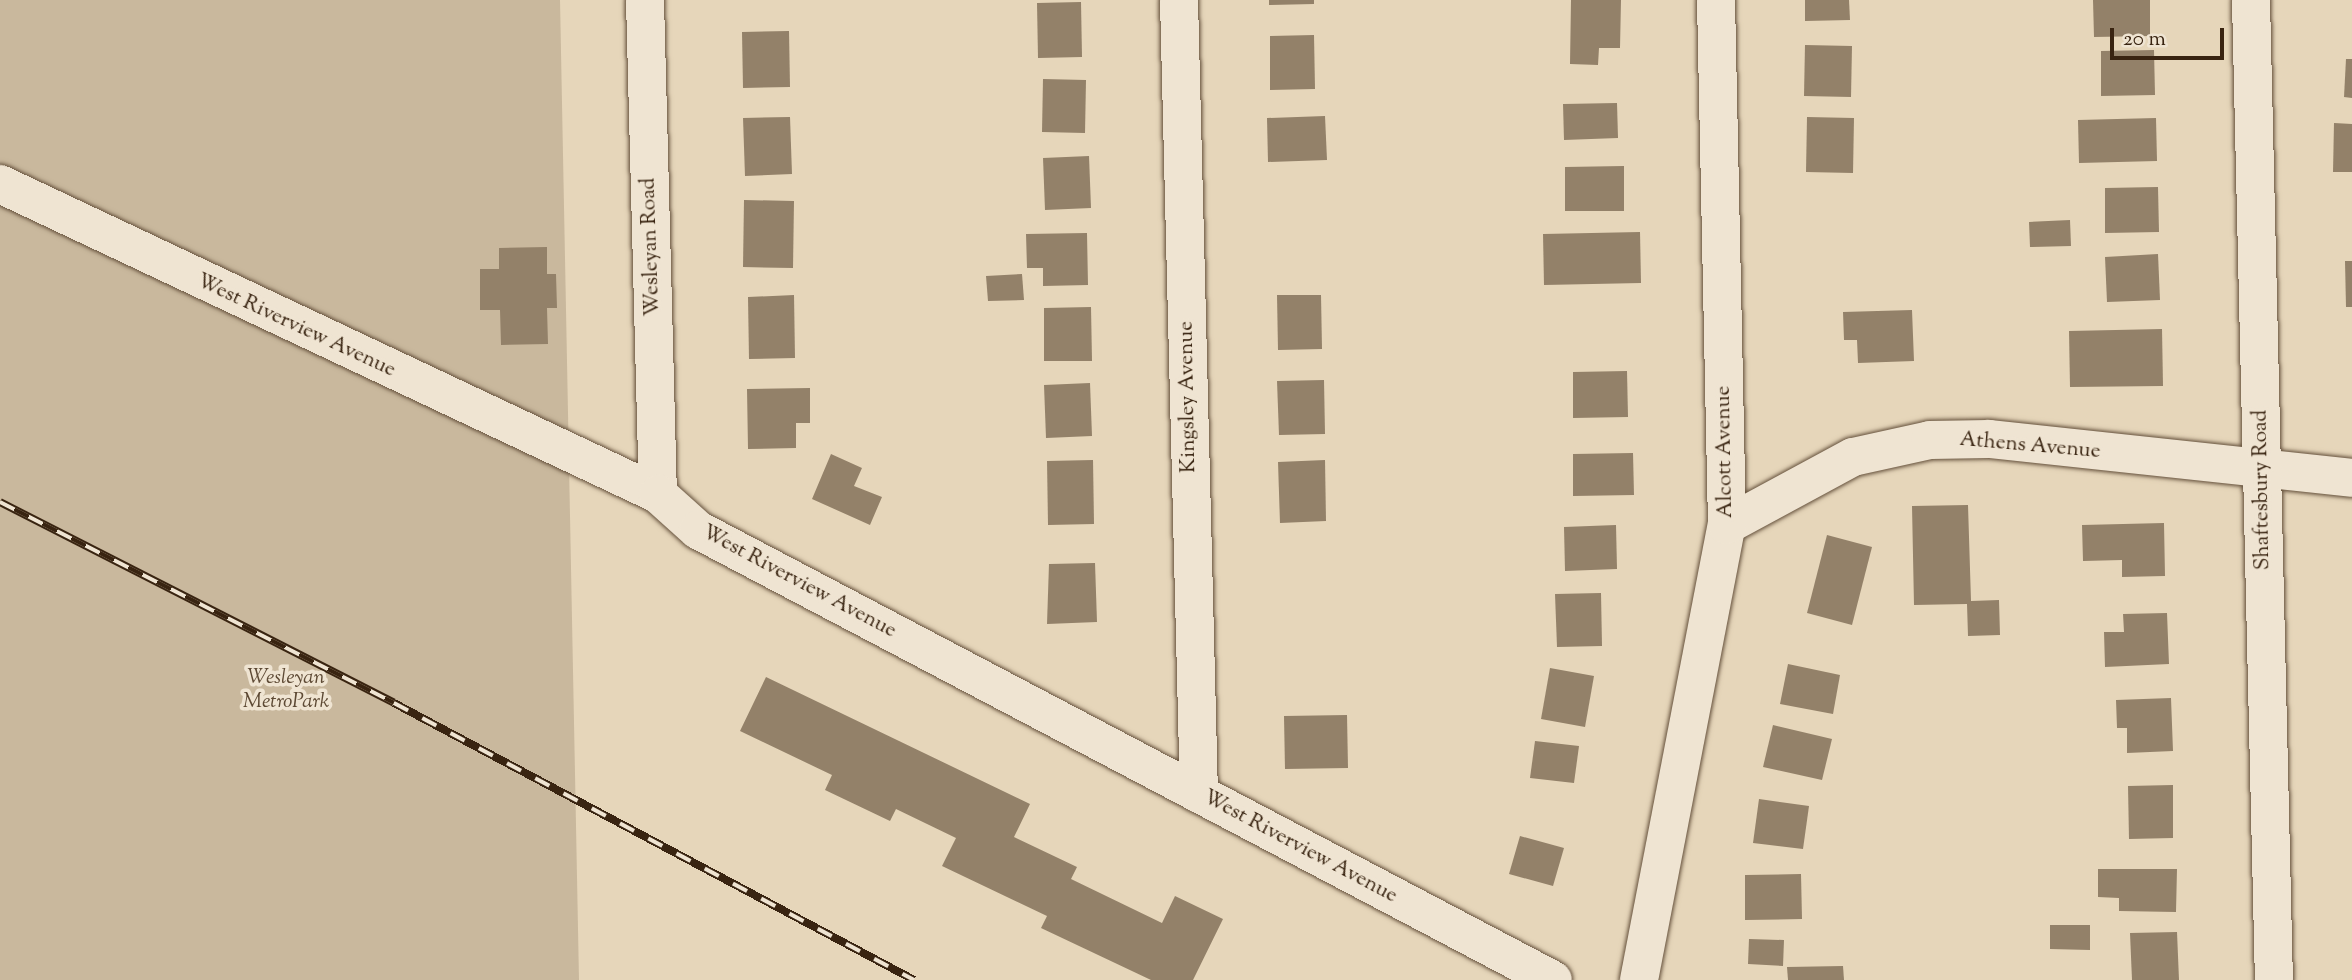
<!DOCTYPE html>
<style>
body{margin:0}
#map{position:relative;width:2352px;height:980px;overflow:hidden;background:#e6d6ba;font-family:"Sorts Mill Goudy",serif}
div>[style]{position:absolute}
.green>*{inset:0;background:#c9b89d}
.building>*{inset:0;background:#938169}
.roads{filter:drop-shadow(0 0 2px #64503b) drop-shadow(0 0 2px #64503b)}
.minor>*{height:38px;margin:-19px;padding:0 19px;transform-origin:19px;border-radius:19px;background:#efe4d2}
.rail>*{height:8px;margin-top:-4px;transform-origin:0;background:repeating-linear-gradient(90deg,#efe4d2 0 16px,#392411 0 32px);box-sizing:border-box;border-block:2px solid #392411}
span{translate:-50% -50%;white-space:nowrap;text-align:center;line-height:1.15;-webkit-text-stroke:7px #efe4d2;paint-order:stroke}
.street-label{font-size:21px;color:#392411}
.park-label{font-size:21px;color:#5d4934;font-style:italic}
.scale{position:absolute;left:2110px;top:28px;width:114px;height:32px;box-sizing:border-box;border:4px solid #392411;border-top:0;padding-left:9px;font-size:21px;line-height:24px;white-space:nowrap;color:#392411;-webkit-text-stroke:5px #efe4d2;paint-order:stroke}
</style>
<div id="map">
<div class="green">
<div style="clip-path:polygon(0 0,560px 0,579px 980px,0 980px)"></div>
</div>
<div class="building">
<div style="clip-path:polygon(1269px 0,1314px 0,1314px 4px,1269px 5px)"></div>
<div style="clip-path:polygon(1571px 0,1621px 0,1620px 48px,1599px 48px,1598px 65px,1570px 64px)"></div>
<div style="clip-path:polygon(1805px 0,1849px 0,1850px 20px,1805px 21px)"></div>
<div style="clip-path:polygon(2093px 0,2150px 0,2150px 36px,2094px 37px)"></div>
<div style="clip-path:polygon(1081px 2px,1082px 57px,1038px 58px,1037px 3px)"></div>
<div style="clip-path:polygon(789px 31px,790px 87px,743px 88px,742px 32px)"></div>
<div style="clip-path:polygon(1314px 35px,1315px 89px,1270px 90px,1270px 36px)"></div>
<div style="clip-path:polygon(1805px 45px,1852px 46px,1851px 97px,1804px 96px)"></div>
<div style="clip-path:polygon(2154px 50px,2155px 95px,2101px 96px,2101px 51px)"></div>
<div style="clip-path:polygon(2346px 59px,2352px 59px,2352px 98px,2344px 97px)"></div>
<div style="clip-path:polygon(1043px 79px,1086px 80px,1085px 133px,1042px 132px)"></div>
<div style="clip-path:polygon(1617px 103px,1618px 138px,1564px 140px,1563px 104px)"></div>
<div style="clip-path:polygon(1325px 116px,1327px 160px,1268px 162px,1267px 118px)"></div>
<div style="clip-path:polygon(790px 117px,792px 174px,745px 176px,743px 118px)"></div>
<div style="clip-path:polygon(1807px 117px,1854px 118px,1853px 173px,1806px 172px)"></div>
<div style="clip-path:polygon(2156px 118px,2157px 161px,2079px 163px,2078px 120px)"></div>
<div style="clip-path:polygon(2334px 123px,2352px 124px,2352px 172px,2333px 172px)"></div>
<div style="clip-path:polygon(1089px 156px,1091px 208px,1045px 210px,1043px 158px)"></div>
<div style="clip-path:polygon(1624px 166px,1624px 211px,1565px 211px,1565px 167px)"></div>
<div style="clip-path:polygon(2158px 187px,2159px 232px,2105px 233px,2105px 188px)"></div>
<div style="clip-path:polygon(744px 200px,794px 201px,793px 268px,743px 267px)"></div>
<div style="clip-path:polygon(2070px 220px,2071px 246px,2030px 247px,2029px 222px)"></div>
<div style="clip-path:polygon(1640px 232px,1641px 283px,1544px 285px,1543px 234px)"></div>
<div style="clip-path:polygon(1087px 233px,1088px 285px,1043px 286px,1043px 268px,1027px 268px,1026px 234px)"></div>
<div style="clip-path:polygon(547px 247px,547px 274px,556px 274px,557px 308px,547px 308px,548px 344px,501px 345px,500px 310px,480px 310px,480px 269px,499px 269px,499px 248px)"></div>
<div style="clip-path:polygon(2158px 254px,2160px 300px,2107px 302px,2105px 257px)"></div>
<div style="clip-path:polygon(2345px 261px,2352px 261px,2352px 307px,2346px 307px)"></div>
<div style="clip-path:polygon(1022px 274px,1024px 300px,988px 301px,986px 276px)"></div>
<div style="clip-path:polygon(794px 295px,795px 358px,749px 359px,748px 297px)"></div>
<div style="clip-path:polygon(1277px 295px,1321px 295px,1322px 349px,1278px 350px)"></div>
<div style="clip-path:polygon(1091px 307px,1092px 361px,1044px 361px,1044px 308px)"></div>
<div style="clip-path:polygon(1912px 310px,1914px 361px,1858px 363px,1857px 340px,1844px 340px,1843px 312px)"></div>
<div style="clip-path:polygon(2162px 329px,2163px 386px,2070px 387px,2069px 331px)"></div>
<div style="clip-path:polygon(1627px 371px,1628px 417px,1573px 418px,1573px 372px)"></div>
<div style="clip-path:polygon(1324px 380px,1325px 434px,1279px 435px,1277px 381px)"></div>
<div style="clip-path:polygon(1090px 383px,1092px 436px,1046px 438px,1044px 385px)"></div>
<div style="clip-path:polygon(810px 388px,810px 423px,796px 423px,796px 448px,748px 449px,747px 389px)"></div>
<div style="clip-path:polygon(1633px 453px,1634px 495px,1573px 496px,1573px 454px)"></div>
<div style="clip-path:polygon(831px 454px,862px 468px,854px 486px,882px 497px,870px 525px,812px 499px)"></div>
<div style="clip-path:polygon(1093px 460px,1094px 524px,1048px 525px,1047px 461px)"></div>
<div style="clip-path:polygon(1325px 460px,1326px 521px,1280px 523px,1278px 462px)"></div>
<div style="clip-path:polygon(1968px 505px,1971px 601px,1999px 600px,2000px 635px,1968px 636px,1967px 604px,1914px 605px,1912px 506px)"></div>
<div style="clip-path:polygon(2164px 523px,2165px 576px,2122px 577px,2122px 560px,2083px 561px,2082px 525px)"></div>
<div style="clip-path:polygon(1616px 525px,1617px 569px,1565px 571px,1564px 527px)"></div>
<div style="clip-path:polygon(1827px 535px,1872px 547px,1852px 625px,1807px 613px)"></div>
<div style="clip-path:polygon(1095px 563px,1097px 622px,1047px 624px,1049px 564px)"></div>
<div style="clip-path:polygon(1601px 593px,1602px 646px,1557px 647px,1555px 594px)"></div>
<div style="clip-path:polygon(2167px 613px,2169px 664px,2105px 667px,2104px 632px,2124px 632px,2123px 614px)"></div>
<div style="clip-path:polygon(1788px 664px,1840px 675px,1833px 714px,1780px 704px)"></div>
<div style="clip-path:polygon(1550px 668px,1594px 676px,1585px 727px,1541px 719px)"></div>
<div style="clip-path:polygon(766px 677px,1030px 804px,1014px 837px,1077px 867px,1071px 879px,1162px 923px,1175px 896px,1223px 919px,1193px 980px,1151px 980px,1041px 928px,1047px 916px,942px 866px,956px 838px,896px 809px,890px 821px,825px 790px,832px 775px,740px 731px)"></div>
<div style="clip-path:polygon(2171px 698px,2173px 751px,2127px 753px,2127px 728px,2117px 728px,2116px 700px)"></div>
<div style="clip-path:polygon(1347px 715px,1348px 768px,1285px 769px,1284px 716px)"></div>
<div style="clip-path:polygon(1773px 725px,1832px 739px,1822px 780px,1763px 767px)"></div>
<div style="clip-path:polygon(1535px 741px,1579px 746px,1574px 783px,1530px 778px)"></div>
<div style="clip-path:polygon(2173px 785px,2173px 838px,2129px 839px,2128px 786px)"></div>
<div style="clip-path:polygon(1759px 799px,1809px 806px,1803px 849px,1753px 843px)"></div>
<div style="clip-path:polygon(1520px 836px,1564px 848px,1553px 886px,1509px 874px)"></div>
<div style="clip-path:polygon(2098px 869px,2177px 869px,2176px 912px,2119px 911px,2119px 898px,2098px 897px)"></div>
<div style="clip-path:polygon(1801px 874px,1802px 919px,1745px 920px,1745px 875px)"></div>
<div style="clip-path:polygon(2050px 925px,2090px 925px,2090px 950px,2050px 949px)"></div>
<div style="clip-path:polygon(2177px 932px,2179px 980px,2132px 980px,2130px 933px)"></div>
<div style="clip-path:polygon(1749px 939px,1784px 940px,1783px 966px,1748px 964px)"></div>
<div style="clip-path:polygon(1843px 966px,1844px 980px,1788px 980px,1787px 967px)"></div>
</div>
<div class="roads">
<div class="minor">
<div style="left:645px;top:0;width:494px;rotate:88.5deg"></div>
<div style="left:1179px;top:0;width:794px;rotate:88.56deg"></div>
<div style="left:2251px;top:0;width:980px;rotate:88.66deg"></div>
<div style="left:0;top:184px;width:727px;rotate:25.23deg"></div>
<div style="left:658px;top:494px;width:54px;rotate:42deg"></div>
<div style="left:698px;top:530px;width:966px;rotate:27.76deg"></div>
<div style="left:1727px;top:525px;width:143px;rotate:-28.4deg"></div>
<div style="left:1853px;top:457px;width:79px;rotate:-12.4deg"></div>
<div style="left:1930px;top:440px;width:59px;rotate:-1deg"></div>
<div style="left:1989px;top:439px;width:365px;rotate:6.1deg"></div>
<div style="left:1639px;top:980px;width:463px;rotate:-79.1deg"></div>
<div style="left:1727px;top:525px;width:525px;rotate:-91.2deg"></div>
</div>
</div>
<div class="rail">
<div style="left:0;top:502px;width:442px;rotate:27deg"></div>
<div style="left:394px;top:703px;width:589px;rotate:28.04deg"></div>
</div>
<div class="street-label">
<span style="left:651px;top:247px;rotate:-92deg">Wesleyan Road</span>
<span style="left:296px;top:326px;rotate:25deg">West Riverview Avenue</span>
<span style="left:1188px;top:397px;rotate:-91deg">Kingsley Avenue</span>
<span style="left:2030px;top:446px;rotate:5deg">Athens Avenue</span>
<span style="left:1725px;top:452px;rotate:-91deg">Alcott Avenue</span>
<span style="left:2262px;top:490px;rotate:-91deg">Shaftesbury Road</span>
<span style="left:799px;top:582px;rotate:28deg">West Riverview Avenue</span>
<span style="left:1300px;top:847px;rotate:28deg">West Riverview Avenue</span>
</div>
<div class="park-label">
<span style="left:286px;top:690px">Wesleyan<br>MetroPark</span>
</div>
<div class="scale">20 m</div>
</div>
